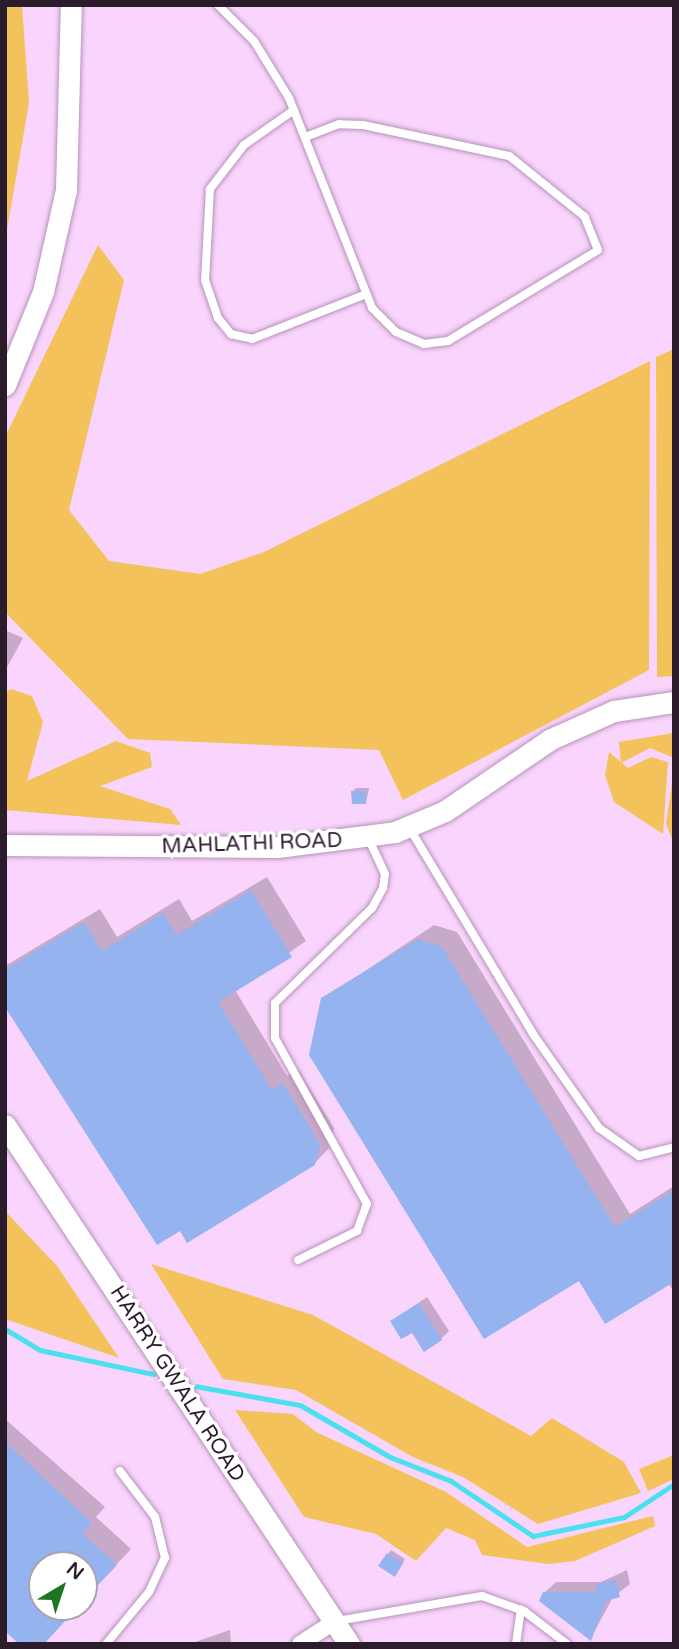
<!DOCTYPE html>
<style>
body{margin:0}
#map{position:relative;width:679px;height:1649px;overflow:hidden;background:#f9d4fc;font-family:"Varela Round",sans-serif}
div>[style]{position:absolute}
.green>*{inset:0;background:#f3c25b}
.shadow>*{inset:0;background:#0003}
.stream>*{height:5px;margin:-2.5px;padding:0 2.5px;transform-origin:2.5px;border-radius:2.5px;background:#4ce0ee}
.building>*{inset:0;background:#95b3ef}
.roads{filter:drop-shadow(0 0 2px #b694b9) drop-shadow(0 0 2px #b694b9)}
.lane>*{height:8px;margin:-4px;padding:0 4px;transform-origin:4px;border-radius:4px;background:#fff}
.street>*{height:16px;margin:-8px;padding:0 8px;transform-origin:8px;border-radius:8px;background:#fff}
.secondary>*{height:21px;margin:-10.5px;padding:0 10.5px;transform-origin:10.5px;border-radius:10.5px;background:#fff}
span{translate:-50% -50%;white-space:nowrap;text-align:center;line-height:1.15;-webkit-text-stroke:7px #fff;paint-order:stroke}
.street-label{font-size:21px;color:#2a1c2b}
.frame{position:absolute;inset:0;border:7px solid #2a1c2b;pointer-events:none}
.north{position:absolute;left:28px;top:1551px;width:70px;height:70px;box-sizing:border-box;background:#fff;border:2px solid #aaa4aa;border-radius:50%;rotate:39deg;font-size:19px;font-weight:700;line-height:28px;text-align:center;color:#2a1c2b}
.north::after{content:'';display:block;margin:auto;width:24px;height:32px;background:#1c7522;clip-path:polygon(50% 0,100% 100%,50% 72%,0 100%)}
</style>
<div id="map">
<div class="green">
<div style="clip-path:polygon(5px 5px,22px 5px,29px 103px,5px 241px)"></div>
<div style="clip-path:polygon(98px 245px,124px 280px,69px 510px,109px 561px,200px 574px,264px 552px,650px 361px,649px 670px,403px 800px,379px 750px,128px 739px,5px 612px,5px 437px)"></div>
<div style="clip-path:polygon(674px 349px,674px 676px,657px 677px,656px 357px)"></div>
<div style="clip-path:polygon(11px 689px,32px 696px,43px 722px,27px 781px,116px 741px,150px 753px,152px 767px,100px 786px,170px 809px,181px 825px,5px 810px,5px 693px)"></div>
<div style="clip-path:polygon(674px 733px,674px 758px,650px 748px,621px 763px,619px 742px)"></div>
<div style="clip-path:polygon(609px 752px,628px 768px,651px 757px,668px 762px,663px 834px,614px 802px,605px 775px)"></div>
<div style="clip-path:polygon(674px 769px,674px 844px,666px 824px)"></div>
<div style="clip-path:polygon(5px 1211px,57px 1266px,119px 1358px,5px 1319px)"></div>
<div style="clip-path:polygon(151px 1264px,313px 1315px,531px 1436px,552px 1418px,624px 1462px,641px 1493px,538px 1524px,463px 1477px,413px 1457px,296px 1390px,223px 1379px)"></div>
<div style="clip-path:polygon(235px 1410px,293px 1414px,316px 1432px,446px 1492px,527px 1547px,653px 1516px,655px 1526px,575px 1561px,548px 1564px,482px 1555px,475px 1540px,446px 1528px,416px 1561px,376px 1534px,304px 1517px)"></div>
<div style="clip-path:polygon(674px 1455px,674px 1479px,648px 1491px,639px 1469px)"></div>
</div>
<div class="shadow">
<div style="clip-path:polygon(5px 630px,23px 638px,5px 671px)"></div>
<div style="clip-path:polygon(356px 788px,369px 788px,366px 803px,353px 791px)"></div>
<div style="clip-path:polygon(267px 877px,306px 941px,235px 990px,287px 1076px,298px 1069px,334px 1128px,329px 1148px,314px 1164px,5px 1002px,5px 966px,100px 909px,117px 937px,179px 899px,192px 921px)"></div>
<div style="clip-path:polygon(434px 925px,457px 932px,630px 1214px,674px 1186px,674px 1292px,668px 1283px,579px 1279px,323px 999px)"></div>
<div style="clip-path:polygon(427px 1297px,449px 1331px,441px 1339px,392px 1321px)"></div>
<div style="clip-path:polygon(5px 1419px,105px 1507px,96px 1517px,131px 1549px,84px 1599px,84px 1565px,42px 1565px,42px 1607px,77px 1607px,5px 1629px)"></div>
<div style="clip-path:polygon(391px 1550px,405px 1559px,398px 1571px,380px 1565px)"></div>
<div style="clip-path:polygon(627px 1570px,630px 1584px,613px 1597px,591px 1638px,544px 1593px,556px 1582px,601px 1582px)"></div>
<div style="clip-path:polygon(230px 1630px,231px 1644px,189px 1644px)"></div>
</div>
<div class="stream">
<div style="left:5px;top:1329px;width:41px;rotate:31deg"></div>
<div style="left:40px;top:1350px;width:116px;rotate:12deg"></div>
<div style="left:195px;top:1386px;width:107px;rotate:10.3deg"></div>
<div style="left:300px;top:1405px;width:104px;rotate:30deg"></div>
<div style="left:390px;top:1457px;width:66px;rotate:21.5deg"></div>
<div style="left:451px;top:1481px;width:99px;rotate:33.9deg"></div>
<div style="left:533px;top:1536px;width:93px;rotate:-11.8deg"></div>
<div style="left:624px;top:1517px;width:60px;rotate:-33.4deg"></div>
</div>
<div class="building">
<div style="clip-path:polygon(351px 791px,366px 791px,366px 804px,352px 804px)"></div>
<div style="clip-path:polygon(251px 890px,292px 957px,218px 1002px,272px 1090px,283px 1083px,320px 1144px,315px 1165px,187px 1243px,180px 1231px,157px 1245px,5px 1007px,5px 970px,84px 922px,102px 951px,163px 913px,177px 935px)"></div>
<div style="clip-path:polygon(418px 939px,442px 947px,615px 1227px,674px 1190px,674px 1282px,605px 1324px,579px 1281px,484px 1339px,309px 1055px,321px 998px)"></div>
<div style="clip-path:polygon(419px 1303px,442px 1340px,424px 1352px,412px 1333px,401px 1339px,390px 1321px)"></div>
<div style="clip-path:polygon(5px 1442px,92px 1523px,82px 1533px,117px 1565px,84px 1600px,84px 1565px,42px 1565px,42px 1607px,78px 1607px,44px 1644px,19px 1644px,5px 1631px)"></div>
<div style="clip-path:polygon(387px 1553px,403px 1563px,395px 1577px,378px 1566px)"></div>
<div style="clip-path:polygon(616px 1580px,620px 1597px,606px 1601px,591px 1641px,539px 1601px,543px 1592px,596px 1592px,596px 1584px)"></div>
</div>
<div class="roads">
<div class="lane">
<div style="left:218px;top:5px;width:51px;rotate:45deg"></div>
<div style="left:254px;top:41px;width:67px;rotate:58.4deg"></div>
<div style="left:289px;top:98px;width:226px;rotate:68.4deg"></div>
<div style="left:372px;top:308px;width:34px;rotate:45deg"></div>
<div style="left:396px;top:332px;width:30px;rotate:23deg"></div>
<div style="left:424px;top:344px;width:24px;rotate:-7deg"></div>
<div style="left:448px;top:341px;width:175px;rotate:-31.2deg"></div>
<div style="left:598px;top:250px;width:35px;rotate:-112deg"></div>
<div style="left:585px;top:217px;width:97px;rotate:-141.2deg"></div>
<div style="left:509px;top:156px;width:149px;rotate:-168deg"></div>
<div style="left:363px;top:125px;width:24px;rotate:-178deg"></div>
<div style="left:339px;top:124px;width:36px;rotate:159deg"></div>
<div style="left:294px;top:110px;width:61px;rotate:145deg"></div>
<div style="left:244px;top:145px;width:56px;rotate:127.7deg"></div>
<div style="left:210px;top:189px;width:91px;rotate:93.1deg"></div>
<div style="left:205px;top:280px;width:40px;rotate:71.1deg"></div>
<div style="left:218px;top:318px;width:21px;rotate:51deg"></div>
<div style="left:231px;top:334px;width:22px;rotate:13deg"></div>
<div style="left:252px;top:339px;width:123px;rotate:-21.5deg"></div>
<div style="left:410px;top:829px;width:239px;rotate:59deg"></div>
<div style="left:533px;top:1034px;width:115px;rotate:54.9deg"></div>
<div style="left:599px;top:1128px;width:49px;rotate:35deg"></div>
<div style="left:639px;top:1156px;width:36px;rotate:-14deg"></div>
<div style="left:298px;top:1260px;width:66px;rotate:-26.2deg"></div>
<div style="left:357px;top:1231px;width:29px;rotate:-70deg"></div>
<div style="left:367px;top:1204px;width:190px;rotate:-119deg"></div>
<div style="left:275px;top:1038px;width:35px;rotate:-90deg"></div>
<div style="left:275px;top:1003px;width:136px;rotate:-44.4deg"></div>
<div style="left:372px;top:908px;width:23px;rotate:-61deg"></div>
<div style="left:383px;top:888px;width:14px;rotate:-82deg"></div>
<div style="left:385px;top:874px;width:40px;rotate:-115deg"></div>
<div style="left:337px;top:1621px;width:147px;rotate:-9.8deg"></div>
<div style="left:482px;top:1596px;width:45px;rotate:19.7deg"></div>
<div style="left:524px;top:1611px;width:54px;rotate:37.5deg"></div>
<div style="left:106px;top:1644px;width:67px;rotate:-50.4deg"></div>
<div style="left:149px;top:1592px;width:38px;rotate:-65deg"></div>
<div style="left:165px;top:1558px;width:42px;rotate:-103.7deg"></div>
<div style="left:155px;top:1517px;width:58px;rotate:-127.3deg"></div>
<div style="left:516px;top:1644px;width:35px;rotate:-82deg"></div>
</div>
<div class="street">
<div style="left:300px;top:1644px;width:40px;rotate:-32.9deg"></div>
</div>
<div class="secondary">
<div style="left:5px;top:385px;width:100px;rotate:-67.8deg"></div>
<div style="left:43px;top:292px;width:105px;rotate:-77.3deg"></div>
<div style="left:66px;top:190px;width:185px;rotate:-88.5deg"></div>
<div style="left:5px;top:845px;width:272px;rotate:0.4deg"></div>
<div style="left:277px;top:847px;width:119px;rotate:-7.2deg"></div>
<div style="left:395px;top:832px;width:54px;rotate:-22.8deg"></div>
<div style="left:445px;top:811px;width:128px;rotate:-34.2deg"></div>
<div style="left:551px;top:739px;width:69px;rotate:-24deg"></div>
<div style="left:614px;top:711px;width:61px;rotate:-8.5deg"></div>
<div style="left:5px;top:1125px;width:623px;rotate:56.46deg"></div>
</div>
</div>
<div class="street-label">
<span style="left:252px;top:844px;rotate:-2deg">MAHLATHI ROAD</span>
<span style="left:177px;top:1384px;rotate:57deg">HARRY GWALA ROAD</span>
</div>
<div class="frame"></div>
<div class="north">N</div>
</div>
